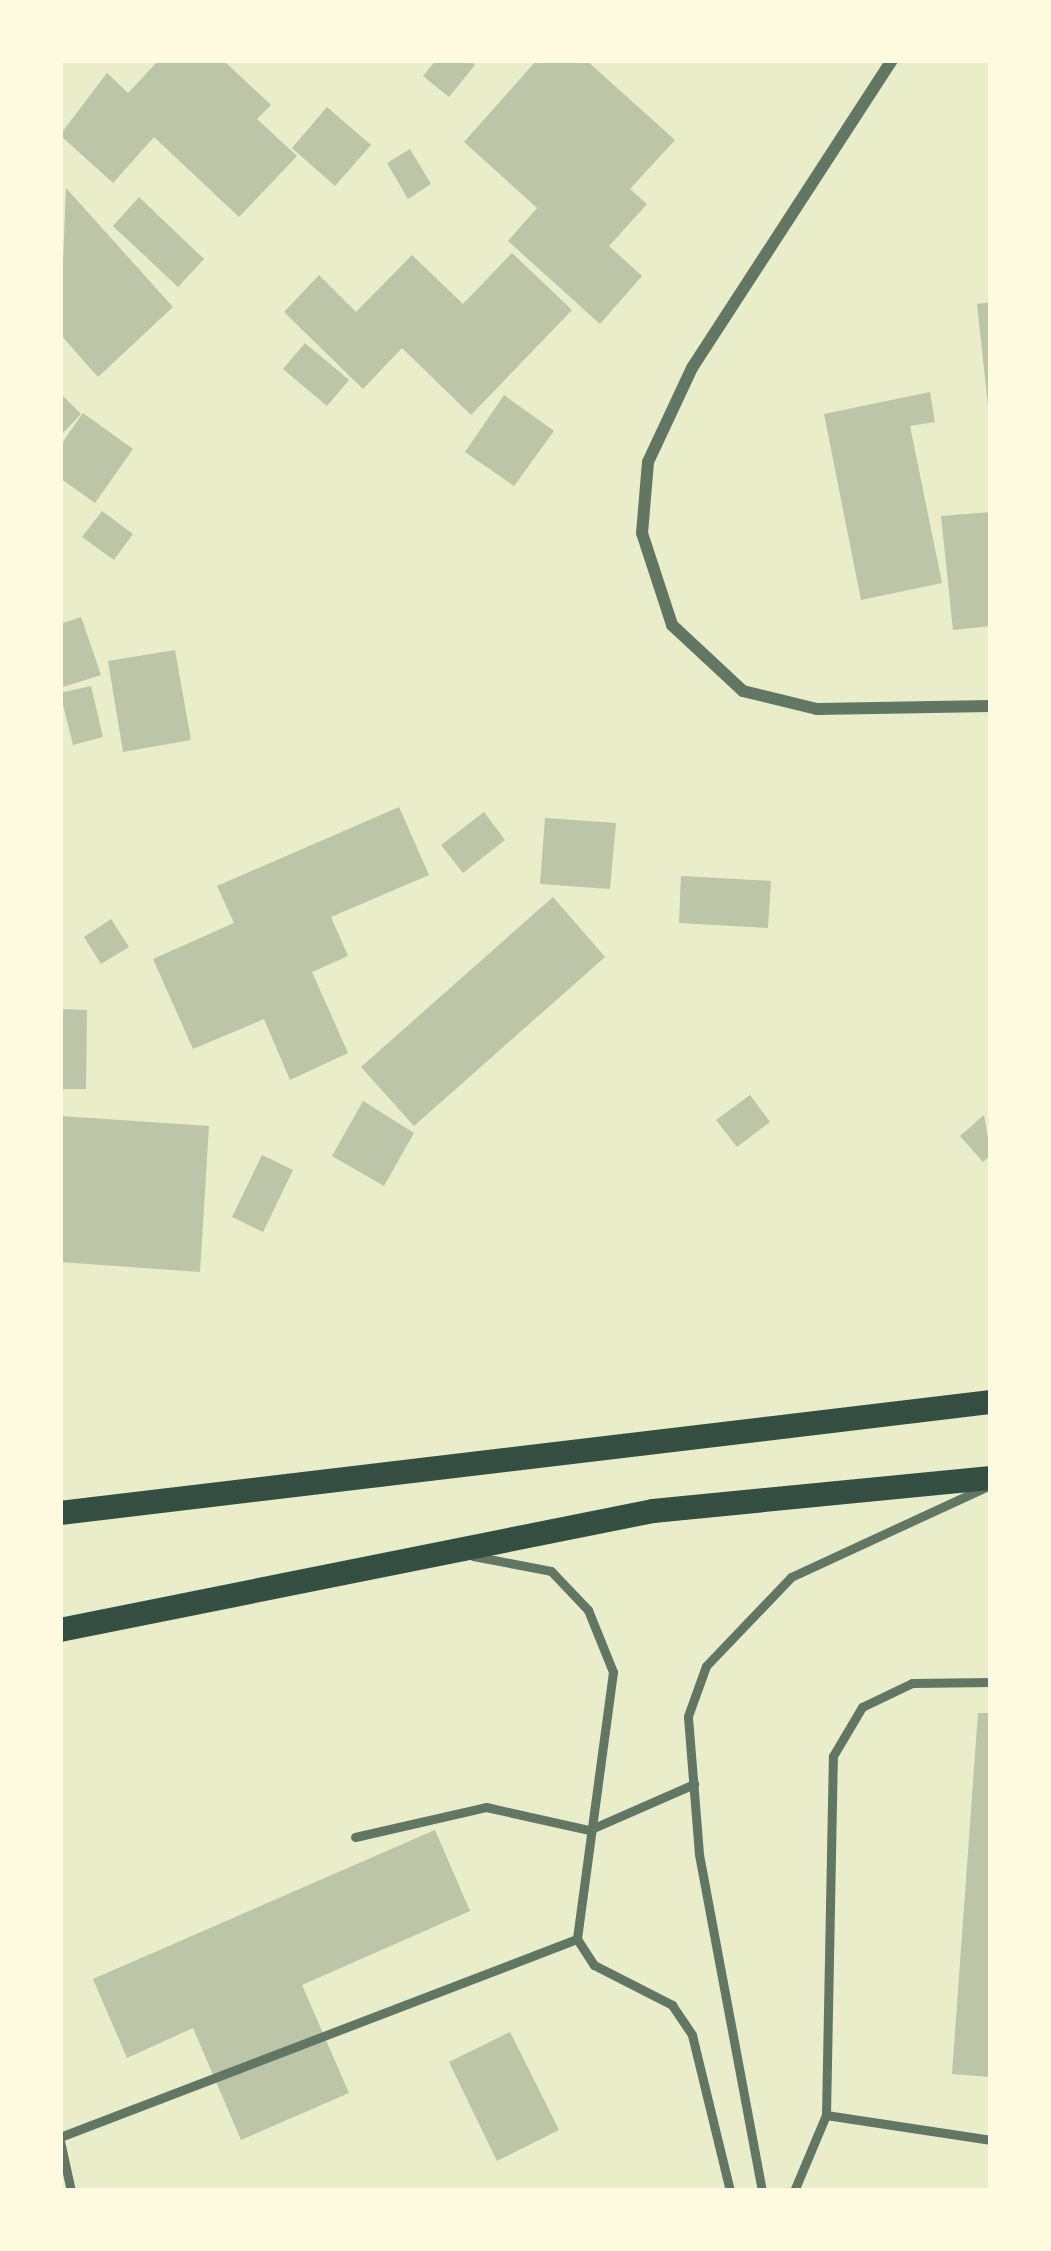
<!DOCTYPE html>
<style>
body{margin:0}
#map{position:relative;width:1051px;height:2251px;overflow:hidden;background:#e9edc9;font-family:Mulish,sans-serif}
div>[style]{position:absolute}
.building>*{inset:0;background:#bcc5a7}
.service>*{height:9px;margin:-4.5px;padding:0 4.5px;transform-origin:4.5px;border-radius:4.5px;background:#617663}
.minor>*{height:12px;margin:-6px;padding:0 6px;transform-origin:6px;border-radius:6px;background:#617663}
.secondary>*{height:24px;margin:-12px;padding:0 12px;transform-origin:12px;border-radius:12px;background:#344e41}
span{translate:-50% -50%;white-space:nowrap;text-align:center;line-height:1.15;-webkit-text-stroke:12px #fefae0;paint-order:stroke}
.frame{position:absolute;inset:0;border:63px solid #fefae0;pointer-events:none}
</style>
<div id="map">
<div class="building">
<div style="clip-path:polygon(159px 60px,223px 60px,271px 105px,257px 119px,297px 156px,239px 217px,154px 137px,113px 183px,60px 135px,107px 73px,128px 93px)"></div>
<div style="clip-path:polygon(436px 60px,469px 60px,475px 65px,449px 97px,423px 76px)"></div>
<div style="clip-path:polygon(537px 60px,586px 60px,675px 140px,630px 189px,647px 204px,609px 246px,642px 276px,600px 324px,508px 241px,537px 208px,464px 142px)"></div>
<div style="clip-path:polygon(327px 107px,371px 145px,335px 186px,292px 148px)"></div>
<div style="clip-path:polygon(410px 149px,431px 184px,408px 199px,387px 163px)"></div>
<div style="clip-path:polygon(66px 188px,173px 307px,98px 377px,60px 334px)"></div>
<div style="clip-path:polygon(139px 197px,204px 259px,178px 287px,113px 226px)"></div>
<div style="clip-path:polygon(512px 253px,572px 310px,471px 415px,402px 348px,363px 389px,284px 312px,319px 275px,356px 312px,412px 255px,463px 304px)"></div>
<div style="clip-path:polygon(991px 302px,991px 405px,988px 406px,977px 304px)"></div>
<div style="clip-path:polygon(305px 343px,349px 380px,327px 406px,283px 369px)"></div>
<div style="clip-path:polygon(930px 392px,935px 422px,910px 426px,942px 583px,861px 600px,824px 414px)"></div>
<div style="clip-path:polygon(60px 393px,81px 414px,60px 436px)"></div>
<div style="clip-path:polygon(504px 395px,554px 431px,514px 486px,465px 452px)"></div>
<div style="clip-path:polygon(83px 413px,133px 449px,95px 503px,60px 478px,60px 446px)"></div>
<div style="clip-path:polygon(102px 511px,133px 534px,114px 560px,82px 537px)"></div>
<div style="clip-path:polygon(991px 512px,991px 626px,953px 630px,941px 516px)"></div>
<div style="clip-path:polygon(81px 617px,101px 675px,60px 688px,60px 624px)"></div>
<div style="clip-path:polygon(175px 650px,191px 740px,123px 752px,108px 661px)"></div>
<div style="clip-path:polygon(91px 686px,103px 737px,73px 745px,60px 693px)"></div>
<div style="clip-path:polygon(399px 807px,429px 875px,331px 917px,348px 956px,312px 972px,348px 1053px,290px 1080px,264px 1019px,193px 1049px,153px 959px,234px 923px,217px 886px)"></div>
<div style="clip-path:polygon(484px 812px,505px 840px,463px 873px,441px 845px)"></div>
<div style="clip-path:polygon(545px 818px,616px 823px,610px 889px,540px 884px)"></div>
<div style="clip-path:polygon(681px 876px,771px 881px,768px 928px,679px 923px)"></div>
<div style="clip-path:polygon(553px 897px,605px 957px,414px 1126px,361px 1067px)"></div>
<div style="clip-path:polygon(111px 919px,129px 947px,101px 964px,84px 937px)"></div>
<div style="clip-path:polygon(60px 1009px,87px 1010px,86px 1089px,60px 1089px)"></div>
<div style="clip-path:polygon(750px 1095px,770px 1122px,737px 1147px,716px 1120px)"></div>
<div style="clip-path:polygon(363px 1101px,414px 1133px,384px 1186px,332px 1156px)"></div>
<div style="clip-path:polygon(984px 1115px,991px 1155px,983px 1162px,960px 1136px)"></div>
<div style="clip-path:polygon(60px 1116px,209px 1126px,200px 1272px,60px 1262px)"></div>
<div style="clip-path:polygon(262px 1155px,293px 1170px,263px 1232px,232px 1217px)"></div>
<div style="clip-path:polygon(978px 1713px,991px 1713px,991px 2077px,952px 2074px)"></div>
<div style="clip-path:polygon(435px 1830px,470px 1911px,302px 1985px,349px 2093px,241px 2140px,193px 2028px,127px 2058px,93px 1979px)"></div>
<div style="clip-path:polygon(510px 2032px,559px 2130px,497px 2161px,449px 2062px)"></div>
</div>
<div class="service">
<div style="left:473px;top:1556px;width:79px;rotate:10.9deg"></div>
<div style="left:551px;top:1571px;width:54px;rotate:46.5deg"></div>
<div style="left:588px;top:1610px;width:67px;rotate:68deg"></div>
<div style="left:613px;top:1672px;width:269px;rotate:97.7deg"></div>
<div style="left:577px;top:1939px;width:31px;rotate:57deg"></div>
<div style="left:594px;top:1965px;width:88px;rotate:27.1deg"></div>
<div style="left:672px;top:2005px;width:36px;rotate:56deg"></div>
<div style="left:692px;top:2035px;width:161px;rotate:76.3deg"></div>
<div style="left:355px;top:1837px;width:134px;rotate:-12.9deg"></div>
<div style="left:486px;top:1807px;width:106px;rotate:12.6deg"></div>
<div style="left:589px;top:1830px;width:115px;rotate:-23.7deg"></div>
<div style="left:826px;top:2115px;width:359px;rotate:-88.9deg"></div>
<div style="left:833px;top:1756px;width:57px;rotate:-59.4deg"></div>
<div style="left:862px;top:1707px;width:55px;rotate:-25.6deg"></div>
<div style="left:912px;top:1683px;width:79px;rotate:-0.7deg"></div>
<div style="left:60px;top:2137px;width:554px;rotate:-20.96deg"></div>
<div style="left:60px;top:2141px;width:51px;rotate:77.6deg"></div>
<div style="left:762px;top:2191px;width:343px;rotate:-100.6deg"></div>
<div style="left:699px;top:1854px;width:138px;rotate:-94.6deg"></div>
<div style="left:688px;top:1716px;width:53px;rotate:-70.2deg"></div>
<div style="left:706px;top:1666px;width:123px;rotate:-46.3deg"></div>
<div style="left:791px;top:1577px;width:215px;rotate:-24.8deg"></div>
<div style="left:794px;top:2191px;width:82px;rotate:-67.2deg"></div>
<div style="left:826px;top:2115px;width:167px;rotate:8.6deg"></div>
</div>
<div class="minor">
<div style="left:892px;top:60px;width:367px;rotate:123deg"></div>
<div style="left:692px;top:368px;width:104px;rotate:115.1deg"></div>
<div style="left:648px;top:462px;width:71px;rotate:94.8deg"></div>
<div style="left:642px;top:533px;width:97px;rotate:71.9deg"></div>
<div style="left:672px;top:625px;width:97px;rotate:42.9deg"></div>
<div style="left:743px;top:691px;width:76px;rotate:13.7deg"></div>
<div style="left:817px;top:709px;width:174px;rotate:-1deg"></div>
</div>
<div class="secondary">
<div style="left:60px;top:1513px;width:938px;rotate:-6.8deg"></div>
<div style="left:60px;top:1630px;width:605px;rotate:-11.35deg"></div>
<div style="left:653px;top:1511px;width:340px;rotate:-5.6deg"></div>
</div>
<div class="frame"></div>
</div>
